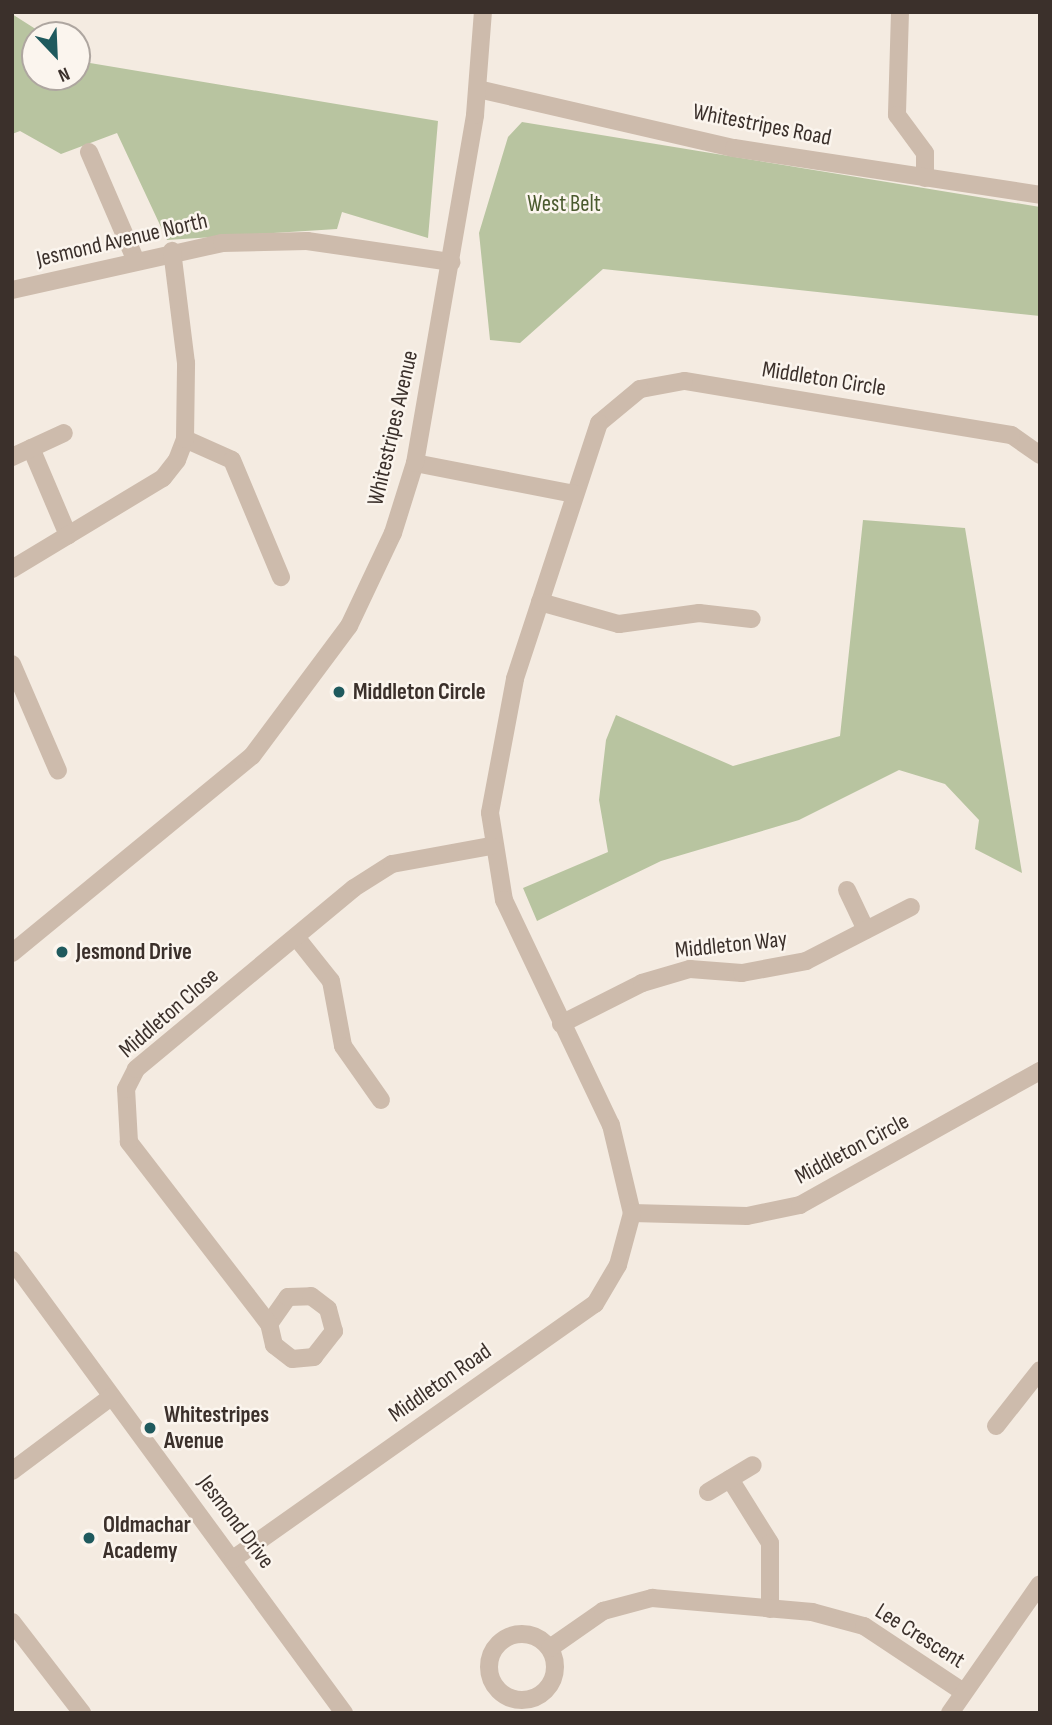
<!DOCTYPE html>
<style>
body{margin:0}
#map{position:relative;width:1052px;height:1725px;overflow:hidden;background:#f4ebe1;font-family:"Sofia Sans Condensed",sans-serif}
div>[style]{position:absolute}
.green>*{inset:0;background:#b8c4a0}
.minor>*{height:18px;margin:-9px;padding:0 9px;transform-origin:9px;border-radius:9px;background:#cdbbac}
.minor>.ring{margin:-9px;padding:0;box-sizing:content-box;background:none;border:18px solid #cdbbac;border-radius:50%}
.dots>*{width:19px;height:19px;translate:-50% -50%;box-sizing:border-box;border:4px solid #fbf5ee;border-radius:50%}
span{translate:-50% -50%;white-space:nowrap;text-align:center;line-height:1.15;-webkit-text-stroke:5px #fbf5ee;paint-order:stroke}
.street-label{font-size:23px;color:#3b302b}
.park-label{font-size:23px;color:#4a5a2e}
.poi-label{font-size:23px;color:#3b302b;font-weight:700}
.left{translate:0 -50%;text-align:left}
.frame{position:absolute;inset:0;border:14px solid #3b302b;pointer-events:none}
.north{position:absolute;left:21px;top:21px;width:70px;height:70px;box-sizing:border-box;background:#fbf5ee;border:2px solid #aea6a0;border-radius:50%;rotate:157deg;font-size:19px;font-weight:700;line-height:28px;text-align:center;color:#3b302b}
.north::after{content:'';display:block;margin:auto;width:24px;height:32px;background:#1f5a5e;clip-path:polygon(50% 0,100% 100%,50% 72%,0 100%)}
</style>
<div id="map">
<div class="green">
<div style="clip-path:polygon(12px 14px,45px 35px,35px 35px,35px 77px,77px 77px,77px 55px,90px 63px,438px 121px,428px 238px,342px 212px,337px 229px,167px 240px,117px 133px,61px 154px,20px 131px,12px 134px)"></div>
<div style="clip-path:polygon(522px 122px,1040px 207px,1040px 316px,603px 269px,520px 343px,490px 340px,479px 233px,508px 137px)"></div>
<div style="clip-path:polygon(863px 520px,965px 528px,1022px 873px,975px 849px,979px 820px,945px 784px,899px 770px,799px 820px,661px 861px,537px 921px,523px 888px,608px 852px,599px 800px,606px 740px,616px 715px,733px 766px,840px 736px)"></div>
</div>
<div class="minor">
<div style="left:900px;top:12px;width:103px;rotate:91.7deg"></div>
<div style="left:897px;top:115px;width:47px;rotate:53.6deg"></div>
<div style="left:925px;top:153px;width:25px;rotate:90deg"></div>
<div style="left:478px;top:89px;width:263px;rotate:13deg"></div>
<div style="left:734px;top:148px;width:310px;rotate:8.7deg"></div>
<div style="left:89px;top:152px;width:119px;rotate:66.7deg"></div>
<div style="left:12px;top:290px;width:215px;rotate:-12.6deg"></div>
<div style="left:222px;top:243px;width:85px;rotate:-1.3deg"></div>
<div style="left:307px;top:241px;width:146px;rotate:8.3deg"></div>
<div style="left:185px;top:439px;width:51px;rotate:24.1deg"></div>
<div style="left:232px;top:460px;width:127px;rotate:67.3deg"></div>
<div style="left:31px;top:448px;width:95px;rotate:67deg"></div>
<div style="left:1040px;top:455px;width:35px;rotate:-145deg"></div>
<div style="left:1011px;top:435px;width:331px;rotate:-170.6deg"></div>
<div style="left:684px;top:381px;width:45px;rotate:169.7deg"></div>
<div style="left:640px;top:389px;width:53px;rotate:140.3deg"></div>
<div style="left:599px;top:423px;width:269px;rotate:108.2deg"></div>
<div style="left:515px;top:679px;width:136px;rotate:100.6deg"></div>
<div style="left:490px;top:813px;width:88px;rotate:80.9deg"></div>
<div style="left:504px;top:900px;width:249px;rotate:64.6deg"></div>
<div style="left:611px;top:1125px;width:90px;rotate:76.6deg"></div>
<div style="left:632px;top:1213px;width:115px;rotate:1.5deg"></div>
<div style="left:747px;top:1216px;width:54px;rotate:-11.7deg"></div>
<div style="left:800px;top:1205px;width:275px;rotate:-29.2deg"></div>
<div style="left:12px;top:457px;width:57px;rotate:-24.8deg"></div>
<div style="left:415px;top:463px;width:163px;rotate:11deg"></div>
<div style="left:12px;top:569px;width:176px;rotate:-31.1deg"></div>
<div style="left:163px;top:478px;width:23px;rotate:-52deg"></div>
<div style="left:177px;top:460px;width:22px;rotate:-69deg"></div>
<div style="left:185px;top:439px;width:76px;rotate:-89.2deg"></div>
<div style="left:186px;top:363px;width:113px;rotate:-97.1deg"></div>
<div style="left:540px;top:602px;width:82px;rotate:15.6deg"></div>
<div style="left:619px;top:624px;width:81px;rotate:-7.8deg"></div>
<div style="left:699px;top:613px;width:53px;rotate:6.5deg"></div>
<div style="left:12px;top:664px;width:116px;rotate:66.7deg"></div>
<div style="left:847px;top:890px;width:44px;rotate:64.6deg"></div>
<div style="left:296px;top:937px;width:56px;rotate:51.5deg"></div>
<div style="left:331px;top:981px;width:66px;rotate:79.5deg"></div>
<div style="left:343px;top:1046px;width:66px;rotate:54.9deg"></div>
<div style="left:12px;top:953px;width:310px;rotate:-39.4deg"></div>
<div style="left:252px;top:756px;width:162px;rotate:-53.3deg"></div>
<div style="left:349px;top:626px;width:103px;rotate:-64.7deg"></div>
<div style="left:393px;top:533px;width:73px;rotate:-72.6deg"></div>
<div style="left:415px;top:463px;width:353px;rotate:-80.2deg"></div>
<div style="left:475px;top:115px;width:103px;rotate:-85.6deg"></div>
<div style="left:561px;top:1024px;width:91px;rotate:-26.8deg"></div>
<div style="left:642px;top:983px;width:50px;rotate:-16.3deg"></div>
<div style="left:690px;top:969px;width:52px;rotate:4.4deg"></div>
<div style="left:742px;top:973px;width:65px;rotate:-10.6deg"></div>
<div style="left:806px;top:961px;width:118px;rotate:-27.2deg"></div>
<div style="left:12px;top:1260px;width:562px;rotate:53.76deg"></div>
<div style="left:269px;top:1324px;width:33px;rotate:-55deg"></div>
<div style="left:288px;top:1297px;width:23px;rotate:-2deg"></div>
<div style="left:311px;top:1296px;width:21px;rotate:37deg"></div>
<div style="left:328px;top:1309px;width:23px;rotate:75deg"></div>
<div style="left:334px;top:1331px;width:33px;rotate:128deg"></div>
<div style="left:314px;top:1357px;width:22px;rotate:175deg"></div>
<div style="left:292px;top:1359px;width:23px;rotate:-142deg"></div>
<div style="left:274px;top:1345px;width:22px;rotate:-103deg"></div>
<div style="left:269px;top:1324px;width:230px;rotate:-127.6deg"></div>
<div style="left:129px;top:1142px;width:53px;rotate:-93.2deg"></div>
<div style="left:126px;top:1089px;width:22px;rotate:-63deg"></div>
<div style="left:136px;top:1069px;width:283px;rotate:-39.7deg"></div>
<div style="left:354px;top:888px;width:45px;rotate:-32.3deg"></div>
<div style="left:392px;top:864px;width:101px;rotate:-10.3deg"></div>
<div style="left:996px;top:1426px;width:71px;rotate:-51.8deg"></div>
<div style="left:12px;top:1471px;width:124px;rotate:-36.8deg"></div>
<div style="left:730px;top:1479px;width:75px;rotate:58deg"></div>
<div style="left:770px;top:1543px;width:66px;rotate:90deg"></div>
<div style="left:708px;top:1492px;width:52px;rotate:-31deg"></div>
<div style="left:233px;top:1559px;width:443px;rotate:-35.2deg"></div>
<div style="left:595px;top:1304px;width:45px;rotate:-59.5deg"></div>
<div style="left:618px;top:1265px;width:54px;rotate:-74.9deg"></div>
<div style="left:12px;top:1622px;width:115px;rotate:52.4deg"></div>
<div class="ring" style="left:489px;top:1634px;width:48px;height:48px"></div>
<div style="left:550px;top:1648px;width:65px;rotate:-34.9deg"></div>
<div style="left:603px;top:1611px;width:51px;rotate:-14.9deg"></div>
<div style="left:652px;top:1598px;width:161px;rotate:5deg"></div>
<div style="left:812px;top:1612px;width:54px;rotate:15.1deg"></div>
<div style="left:864px;top:1626px;width:118px;rotate:33.6deg"></div>
<div style="left:950px;top:1713px;width:157px;rotate:-55.1deg"></div>
</div>
<div class="dots">
<div style="left:339px;top:692px;background:#1f5a5e"></div>
<div style="left:62px;top:952px;background:#1f5a5e"></div>
<div style="left:150px;top:1428px;background:#1f5a5e"></div>
<div style="left:89px;top:1538px;background:#1f5a5e"></div>
</div>
<div class="street-label">
<span style="left:762px;top:125px;rotate:11deg">Whitestripes Road</span>
<span style="left:122px;top:240px;rotate:-13deg">Jesmond Avenue North</span>
<span style="left:824px;top:379px;rotate:9deg">Middleton Circle</span>
<span style="left:393px;top:428px;rotate:-77deg">Whitestripes Avenue</span>
<span style="left:731px;top:945px;rotate:-6deg">Middleton Way</span>
<span style="left:169px;top:1013px;rotate:-41deg">Middleton Close</span>
<span style="left:852px;top:1149px;rotate:-28deg">Middleton Circle</span>
<span style="left:440px;top:1383px;rotate:-35deg">Middleton Road</span>
<span style="left:236px;top:1522px;rotate:53deg">Jesmond Drive</span>
<span style="left:920px;top:1636px;rotate:32deg">Lee Crescent</span>
</div>
<div class="park-label">
<span style="left:564px;top:204px">West Belt</span>
</div>
<div class="poi-label">
<span class="left" style="left:353px;top:692px">Middleton Circle</span>
<span class="left" style="left:76px;top:952px">Jesmond Drive</span>
<span class="left" style="left:164px;top:1428px">Whitestripes<br>Avenue</span>
<span class="left" style="left:103px;top:1538px">Oldmachar<br>Academy</span>
</div>
<div class="frame"></div>
<div class="north">N</div>
</div>
